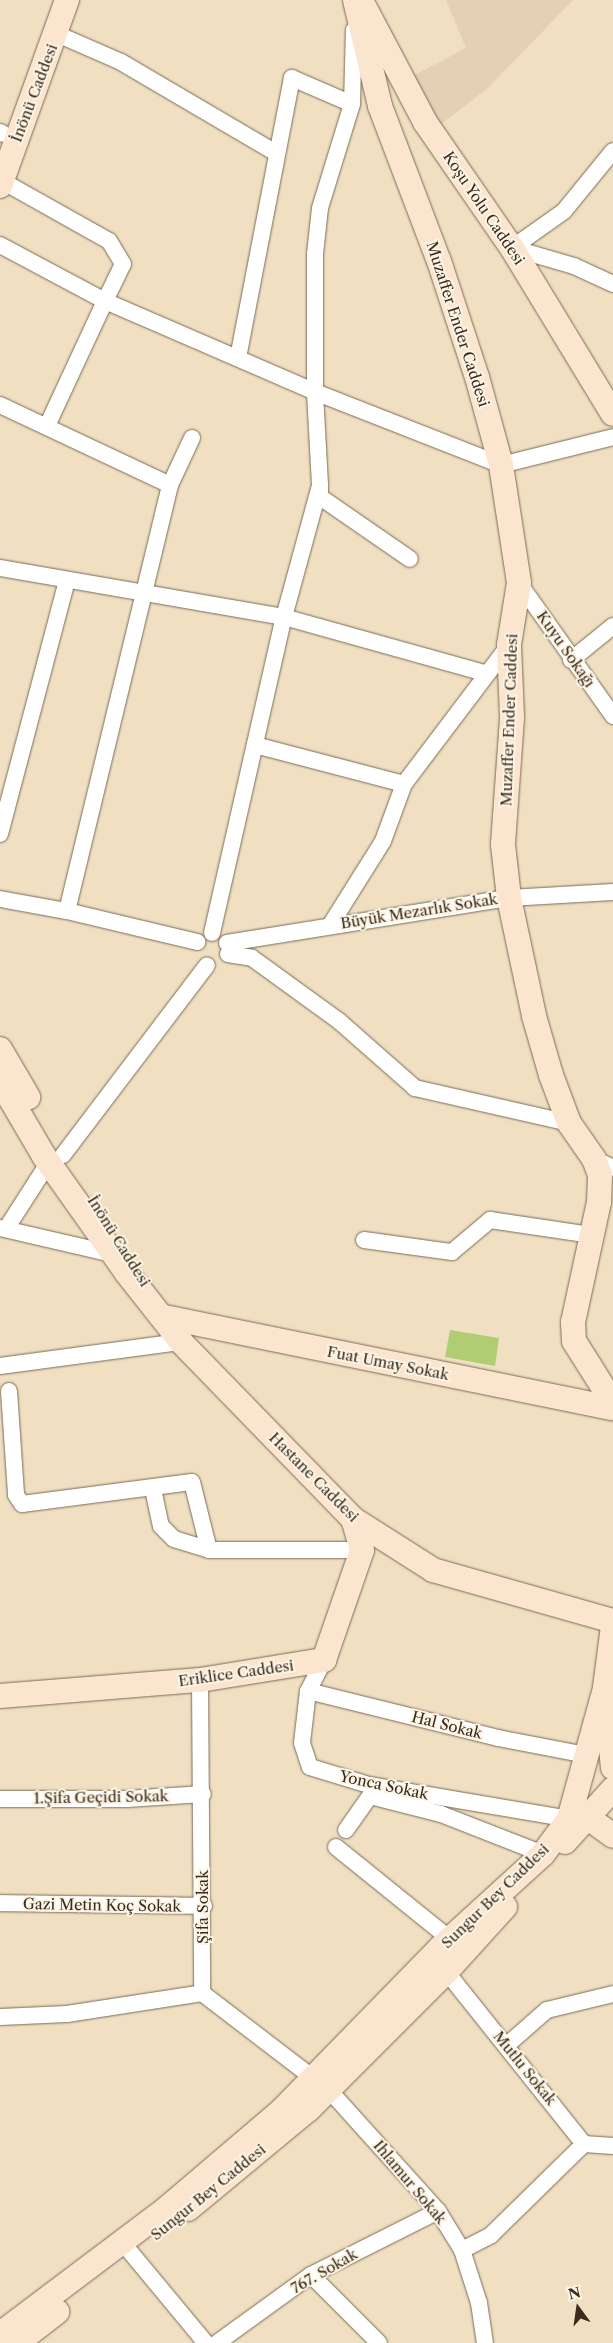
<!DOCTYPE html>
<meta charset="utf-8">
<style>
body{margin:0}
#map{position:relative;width:613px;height:2343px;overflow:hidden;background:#f0e0c1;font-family:"Libre Caslon Text",serif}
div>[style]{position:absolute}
.built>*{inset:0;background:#e6d0b5}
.green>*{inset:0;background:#b1cd74}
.roads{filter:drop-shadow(0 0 1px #7a6a57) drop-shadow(0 0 1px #7a6a57)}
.street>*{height:16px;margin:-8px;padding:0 8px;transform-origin:8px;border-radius:8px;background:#fff}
.secondary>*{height:24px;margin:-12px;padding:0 12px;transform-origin:12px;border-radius:12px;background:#fce5cf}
span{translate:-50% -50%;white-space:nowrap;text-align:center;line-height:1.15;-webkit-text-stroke:4px #fcf5e5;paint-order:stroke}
.street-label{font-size:15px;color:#3b2a1e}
.north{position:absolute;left:553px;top:2283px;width:50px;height:50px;-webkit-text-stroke:4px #fcf5e5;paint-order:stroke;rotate:346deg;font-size:14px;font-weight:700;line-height:20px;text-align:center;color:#3b2a1e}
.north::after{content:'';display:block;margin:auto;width:18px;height:22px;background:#3b2a1e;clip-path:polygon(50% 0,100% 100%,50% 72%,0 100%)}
</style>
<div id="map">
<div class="built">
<div style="clip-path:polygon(446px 0,573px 0,488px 88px,432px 131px,405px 80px,466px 48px)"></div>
</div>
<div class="green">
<div style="clip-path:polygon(450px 1330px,499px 1338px,495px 1366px,445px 1357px)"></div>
</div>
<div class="roads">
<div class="street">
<div style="left:57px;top:34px;width:70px;rotate:23.6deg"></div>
<div style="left:121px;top:62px;width:180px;rotate:30.4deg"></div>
<div style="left:0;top:132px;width:4px;rotate:27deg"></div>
<div style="left:0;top:245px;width:119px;rotate:28.1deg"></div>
<div style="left:105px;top:301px;width:41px;rotate:-64.1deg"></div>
<div style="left:123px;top:264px;width:27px;rotate:-121deg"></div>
<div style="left:109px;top:241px;width:123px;rotate:-150.7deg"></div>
<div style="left:512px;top:248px;width:64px;rotate:-35.4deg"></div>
<div style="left:564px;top:211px;width:77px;rotate:-50.8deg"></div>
<div style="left:512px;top:248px;width:65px;rotate:16.2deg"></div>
<div style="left:574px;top:266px;width:43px;rotate:24.8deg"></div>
<div style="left:238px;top:358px;width:285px;rotate:-79.1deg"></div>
<div style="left:292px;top:78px;width:65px;rotate:23.4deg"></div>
<div style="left:0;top:405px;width:188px;rotate:25.2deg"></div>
<div style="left:47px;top:426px;width:138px;rotate:-65.1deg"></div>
<div style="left:105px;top:301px;width:229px;rotate:23.4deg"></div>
<div style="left:315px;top:392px;width:200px;rotate:21.4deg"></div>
<div style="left:501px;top:465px;width:115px;rotate:-14deg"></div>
<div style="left:320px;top:485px;width:12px;rotate:90deg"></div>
<div style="left:320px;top:497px;width:109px;rotate:34.6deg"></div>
<div style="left:0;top:568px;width:288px;rotate:9.8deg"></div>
<div style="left:284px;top:617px;width:209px;rotate:15.6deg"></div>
<div style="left:519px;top:583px;width:163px;rotate:54.7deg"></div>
<div style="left:571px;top:660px;width:54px;rotate:-39deg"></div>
<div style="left:255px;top:745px;width:154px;rotate:14.7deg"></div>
<div style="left:0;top:834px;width:262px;rotate:-75.2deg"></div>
<div style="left:0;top:899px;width:68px;rotate:10.2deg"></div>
<div style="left:67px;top:911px;width:134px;rotate:13.4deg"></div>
<div style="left:67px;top:911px;width:438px;rotate:-76.4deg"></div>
<div style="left:170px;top:485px;width:52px;rotate:-64.9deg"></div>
<div style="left:331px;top:924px;width:98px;rotate:-57.9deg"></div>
<div style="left:383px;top:841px;width:61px;rotate:-69.8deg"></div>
<div style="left:404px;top:784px;width:174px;rotate:-52.9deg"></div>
<div style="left:212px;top:933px;width:324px;rotate:-77.2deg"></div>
<div style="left:284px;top:617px;width:137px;rotate:-74.7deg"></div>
<div style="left:320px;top:485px;width:93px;rotate:-93.1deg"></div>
<div style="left:315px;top:392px;width:138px;rotate:-90deg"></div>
<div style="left:315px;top:254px;width:46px;rotate:-83.8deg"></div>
<div style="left:320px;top:208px;width:109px;rotate:-72.9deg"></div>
<div style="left:352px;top:104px;width:74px;rotate:-88.5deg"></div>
<div style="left:227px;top:943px;width:286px;rotate:-9.1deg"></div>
<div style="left:509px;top:898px;width:104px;rotate:-3.3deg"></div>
<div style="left:228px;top:954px;width:24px;rotate:9deg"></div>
<div style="left:252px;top:958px;width:107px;rotate:35.9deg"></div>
<div style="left:339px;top:1021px;width:101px;rotate:41.4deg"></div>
<div style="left:415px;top:1088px;width:158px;rotate:12.8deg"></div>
<div style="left:63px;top:1155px;width:238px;rotate:-52.8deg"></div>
<div style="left:594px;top:1159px;width:21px;rotate:25deg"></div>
<div style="left:0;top:1228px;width:116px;rotate:13deg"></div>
<div style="left:6px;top:1229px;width:80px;rotate:-57.3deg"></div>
<div style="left:364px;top:1240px;width:89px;rotate:7.8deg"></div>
<div style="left:452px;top:1252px;width:50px;rotate:-40.1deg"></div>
<div style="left:490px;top:1220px;width:103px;rotate:8.4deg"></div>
<div style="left:0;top:1366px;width:183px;rotate:-7.6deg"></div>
<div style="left:9px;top:1391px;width:104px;rotate:86.1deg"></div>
<div style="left:16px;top:1495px;width:11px;rotate:56deg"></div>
<div style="left:22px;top:1504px;width:171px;rotate:-7.4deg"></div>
<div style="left:192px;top:1482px;width:70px;rotate:76deg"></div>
<div style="left:209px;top:1550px;width:153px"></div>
<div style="left:153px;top:1489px;width:38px;rotate:78deg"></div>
<div style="left:161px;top:1526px;width:18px;rotate:45deg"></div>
<div style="left:174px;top:1539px;width:37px;rotate:17deg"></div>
<div style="left:324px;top:1660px;width:35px;rotate:117deg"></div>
<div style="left:308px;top:1691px;width:52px;rotate:96.6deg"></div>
<div style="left:302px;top:1743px;width:25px;rotate:72deg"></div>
<div style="left:310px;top:1767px;width:62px;rotate:17deg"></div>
<div style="left:369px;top:1785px;width:203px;rotate:9.6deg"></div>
<div style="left:200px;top:1680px;width:313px;rotate:89.6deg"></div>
<div style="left:202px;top:1993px;width:160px;rotate:37.4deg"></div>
<div style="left:329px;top:2090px;width:163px;rotate:48deg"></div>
<div style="left:438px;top:2211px;width:46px;rotate:58.4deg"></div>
<div style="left:462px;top:2250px;width:56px;rotate:72.2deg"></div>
<div style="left:479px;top:2303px;width:40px;rotate:81.5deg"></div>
<div style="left:308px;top:1691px;width:196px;rotate:13.9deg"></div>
<div style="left:498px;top:1738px;width:90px;rotate:10.9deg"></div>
<div style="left:0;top:1799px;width:127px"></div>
<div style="left:127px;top:1799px;width:76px;rotate:-3.8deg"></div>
<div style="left:346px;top:1830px;width:42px;rotate:-54.8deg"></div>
<div style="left:370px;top:1796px;width:73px;rotate:14.2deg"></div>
<div style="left:441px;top:1814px;width:110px;rotate:21.4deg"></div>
<div style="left:336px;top:1847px;width:146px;rotate:38.9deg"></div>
<div style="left:0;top:1903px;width:204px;rotate:0.8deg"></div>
<div style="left:441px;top:1965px;width:229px;rotate:51.4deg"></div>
<div style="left:584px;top:2144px;width:29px;rotate:4deg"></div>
<div style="left:0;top:2017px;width:67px;rotate:-2.6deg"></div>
<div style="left:67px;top:2014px;width:137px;rotate:-8.8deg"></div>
<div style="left:507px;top:2045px;width:53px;rotate:-41.2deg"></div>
<div style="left:547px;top:2010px;width:68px;rotate:-13.6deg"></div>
<div style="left:122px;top:2242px;width:131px;rotate:50.3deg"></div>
<div style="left:462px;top:2250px;width:33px;rotate:-27deg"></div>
<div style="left:491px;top:2235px;width:130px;rotate:-44.4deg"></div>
<div style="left:311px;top:2275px;width:96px;rotate:45deg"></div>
<div style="left:217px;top:2343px;width:116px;rotate:-35.9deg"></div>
<div style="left:311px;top:2275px;width:142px;rotate:-26.7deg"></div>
</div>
<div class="secondary">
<div style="left:355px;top:0;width:109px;rotate:76.7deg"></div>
<div style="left:380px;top:106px;width:166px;rotate:69.2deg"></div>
<div style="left:439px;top:261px;width:122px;rotate:71.9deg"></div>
<div style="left:477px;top:377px;width:91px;rotate:74.7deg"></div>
<div style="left:501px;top:465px;width:119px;rotate:81.3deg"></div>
<div style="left:519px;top:583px;width:63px;rotate:99.2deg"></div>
<div style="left:509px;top:645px;width:73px;rotate:87.6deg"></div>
<div style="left:512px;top:718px;width:127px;rotate:94.1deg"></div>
<div style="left:503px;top:845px;width:53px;rotate:83.5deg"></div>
<div style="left:509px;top:898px;width:121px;rotate:78deg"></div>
<div style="left:534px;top:1016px;width:61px;rotate:73.9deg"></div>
<div style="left:551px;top:1075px;width:51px;rotate:69.4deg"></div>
<div style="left:569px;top:1123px;width:44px;rotate:55.2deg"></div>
<div style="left:594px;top:1159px;width:17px;rotate:69deg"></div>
<div style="left:600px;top:1175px;width:27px;rotate:92deg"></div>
<div style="left:599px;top:1202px;width:123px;rotate:102.2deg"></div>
<div style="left:573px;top:1322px;width:19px;rotate:87deg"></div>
<div style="left:574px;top:1341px;width:73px;rotate:57.8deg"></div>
<div style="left:365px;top:8px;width:129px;rotate:62.2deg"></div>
<div style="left:425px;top:122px;width:153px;rotate:55.4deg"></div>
<div style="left:512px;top:248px;width:194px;rotate:58.7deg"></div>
<div style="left:0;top:186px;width:198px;rotate:-70.2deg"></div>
<div style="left:0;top:1049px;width:56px;rotate:59.7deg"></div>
<div style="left:0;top:1081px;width:87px;rotate:59.6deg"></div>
<div style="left:44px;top:1156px;width:142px;rotate:54.7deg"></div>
<div style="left:126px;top:1272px;width:89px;rotate:51.8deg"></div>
<div style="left:181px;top:1342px;width:247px;rotate:45.8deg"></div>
<div style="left:353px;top:1519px;width:95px;rotate:32.5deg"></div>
<div style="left:433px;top:1570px;width:187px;rotate:15.8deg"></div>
<div style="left:164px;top:1317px;width:458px;rotate:11.5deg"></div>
<div style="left:613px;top:1626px;width:63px;rotate:97.4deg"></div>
<div style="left:605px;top:1688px;width:80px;rotate:84.3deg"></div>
<div style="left:0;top:1696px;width:201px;rotate:-4.6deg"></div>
<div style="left:200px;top:1680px;width:126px;rotate:-9.2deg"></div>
<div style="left:324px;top:1660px;width:116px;rotate:-70.9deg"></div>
<div style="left:362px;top:1550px;width:32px;rotate:-106deg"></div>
<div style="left:587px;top:1817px;width:32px;rotate:36deg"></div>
<div style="left:565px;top:1842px;width:72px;rotate:-47.8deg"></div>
<div style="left:188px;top:2209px;width:157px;rotate:-39.6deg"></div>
<div style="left:309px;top:2109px;width:194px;rotate:-45deg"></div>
<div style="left:446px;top:1972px;width:88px;rotate:-47.8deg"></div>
<div style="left:0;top:2334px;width:209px;rotate:-37deg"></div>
<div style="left:167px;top:2208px;width:151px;rotate:-40.4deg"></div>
<div style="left:282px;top:2110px;width:226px;rotate:-45.7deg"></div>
<div style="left:440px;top:1948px;width:139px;rotate:-42.4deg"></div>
<div style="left:543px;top:1854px;width:44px;rotate:-53.4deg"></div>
<div style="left:569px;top:1819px;width:136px;rotate:-74.6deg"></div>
<div style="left:17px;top:2343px;width:51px;rotate:-37.8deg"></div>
</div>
</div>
<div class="street-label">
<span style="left:34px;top:93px;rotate:-69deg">İnönü Caddesi</span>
<span style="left:484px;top:208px;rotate:56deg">Koşu Yolu Caddesi</span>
<span style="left:458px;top:324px;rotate:72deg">Muzaffer Ender Caddesi</span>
<span style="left:566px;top:649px;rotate:55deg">Kuyu Sokağı</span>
<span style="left:509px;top:720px;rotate:-88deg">Muzaffer Ender Caddesi</span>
<span style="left:419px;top:911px;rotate:-9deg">Büyük Mezarlık Sokak</span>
<span style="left:119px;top:1241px;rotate:58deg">İnönü Caddesi</span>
<span style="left:388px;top:1363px;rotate:11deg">Fuat Umay Sokak</span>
<span style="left:314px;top:1477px;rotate:45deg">Hastane Caddesi</span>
<span style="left:236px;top:1673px;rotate:-8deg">Eriklice Caddesi</span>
<span style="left:447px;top:1725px;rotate:14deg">Hal Sokak</span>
<span style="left:384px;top:1785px;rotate:12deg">Yonca Sokak</span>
<span style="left:101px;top:1797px;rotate:-1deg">1.Şifa Geçidi Sokak</span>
<span style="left:495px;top:1896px;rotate:-44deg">Sungur Bey Caddesi</span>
<span style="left:102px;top:1905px;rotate:1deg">Gazi Metin Koç Sokak</span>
<span style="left:203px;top:1907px;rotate:-90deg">Şifa Sokak</span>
<span style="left:525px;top:2068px;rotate:51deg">Mutlu Sokak</span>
<span style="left:410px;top:2182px;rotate:50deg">Ihlamur Sokak</span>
<span style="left:208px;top:2192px;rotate:-39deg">Sungur Bey Caddesi</span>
<span style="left:324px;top:2271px;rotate:-30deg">767. Sokak</span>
</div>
<div class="north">N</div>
</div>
